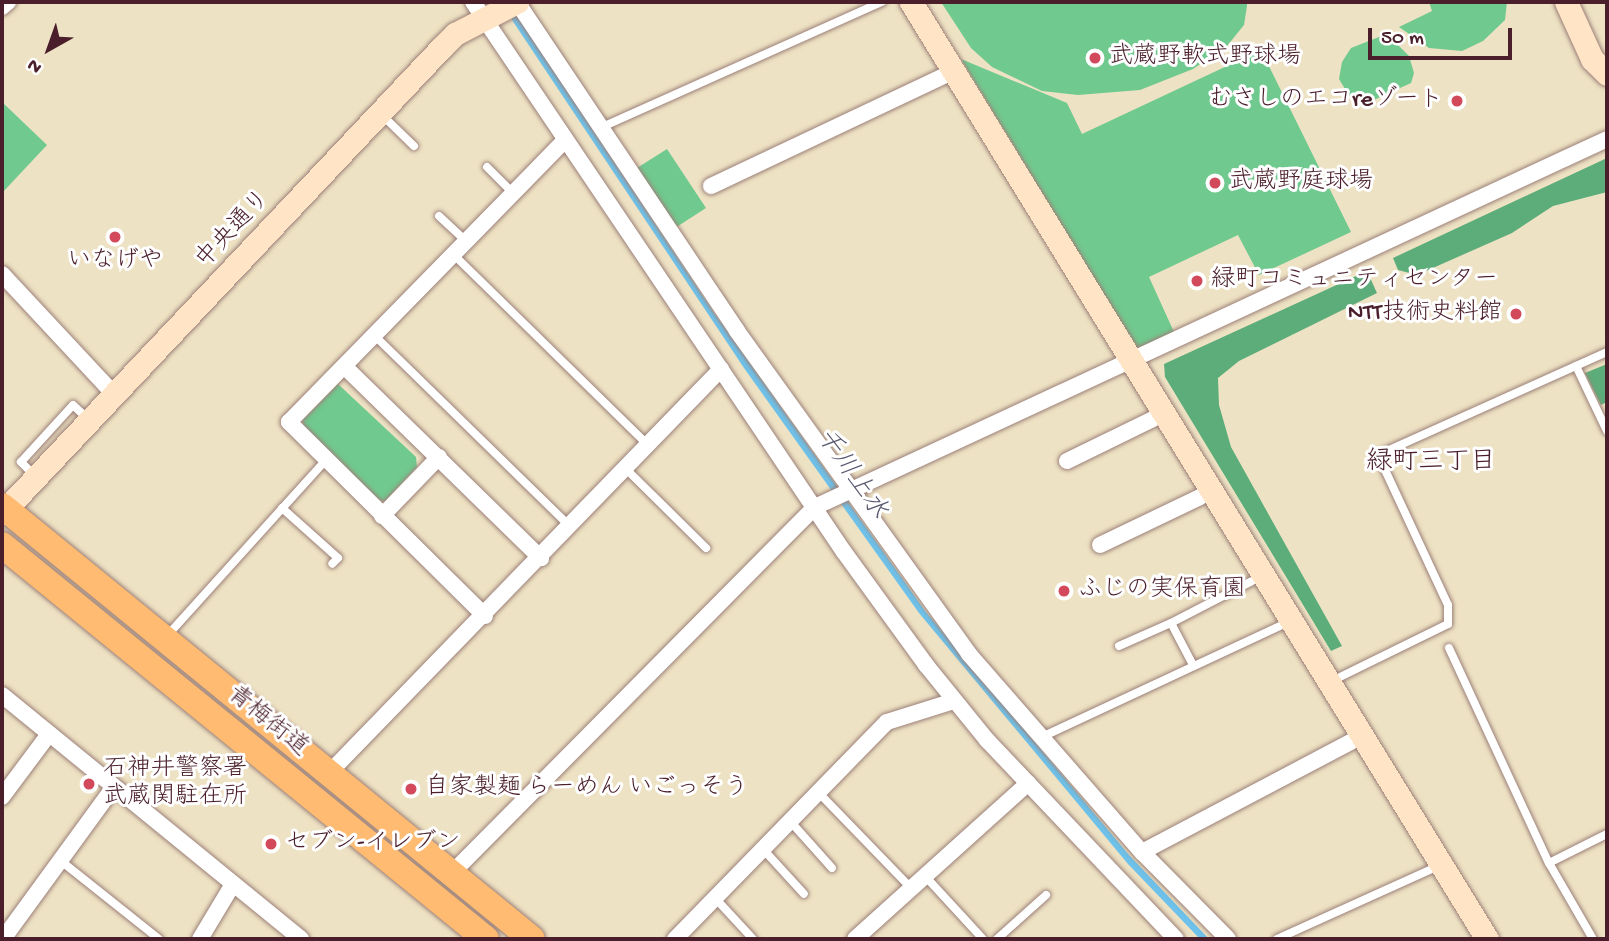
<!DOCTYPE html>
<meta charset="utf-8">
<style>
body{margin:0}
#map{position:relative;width:1609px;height:941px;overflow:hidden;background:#eee2c4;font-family:"Gochi Hand","Klee One",sans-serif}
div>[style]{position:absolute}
.green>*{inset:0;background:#70c98f}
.forest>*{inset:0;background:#5cad7a}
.water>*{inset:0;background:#6ec1ea}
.roads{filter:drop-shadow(0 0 2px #9c8078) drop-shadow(0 0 2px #9c8078)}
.lane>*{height:8px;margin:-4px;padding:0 4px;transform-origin:4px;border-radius:4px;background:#fff}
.street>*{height:16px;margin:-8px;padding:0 8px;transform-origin:8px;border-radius:8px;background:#fff}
.secondary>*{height:23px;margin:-11.5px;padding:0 11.5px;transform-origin:11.5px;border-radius:11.5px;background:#ffe4c6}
.primary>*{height:26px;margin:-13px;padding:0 13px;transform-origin:13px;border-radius:13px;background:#febb71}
.dots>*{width:19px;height:19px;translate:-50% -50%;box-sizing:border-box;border:4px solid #fff;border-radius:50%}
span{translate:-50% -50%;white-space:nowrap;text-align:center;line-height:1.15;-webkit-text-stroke:6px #fff;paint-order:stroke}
.poi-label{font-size:24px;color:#4a1f2b}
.left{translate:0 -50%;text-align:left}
.right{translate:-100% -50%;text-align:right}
.street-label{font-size:24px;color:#4a1f2b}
.neighbourhood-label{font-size:26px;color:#4a1f2b}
.water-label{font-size:26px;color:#57586e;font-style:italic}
.frame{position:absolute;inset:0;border:4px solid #4a1f2b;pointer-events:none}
.north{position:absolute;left:14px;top:14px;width:70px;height:70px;-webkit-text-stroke:5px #fff;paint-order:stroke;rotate:220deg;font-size:19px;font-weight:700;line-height:28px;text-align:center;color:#4a1f2b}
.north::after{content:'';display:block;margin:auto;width:24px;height:32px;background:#4a1f2b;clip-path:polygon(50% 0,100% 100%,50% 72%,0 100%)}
.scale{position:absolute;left:1368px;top:28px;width:144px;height:32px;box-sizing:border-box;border:4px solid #4a1f2b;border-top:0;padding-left:9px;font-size:21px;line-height:24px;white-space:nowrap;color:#4a1f2b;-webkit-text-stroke:5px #fff;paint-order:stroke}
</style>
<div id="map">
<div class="green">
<div style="clip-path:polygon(941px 2px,1247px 2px,1247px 6px,1244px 25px,1227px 46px,1193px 69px,1140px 90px,1078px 95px,1042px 91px,992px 67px,971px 48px)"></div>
<div style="clip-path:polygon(1429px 2px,1507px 2px,1505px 20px,1483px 41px,1462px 51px,1429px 48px,1399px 27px,1432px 11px)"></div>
<div style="clip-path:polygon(1379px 37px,1396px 43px,1409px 56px,1414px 73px,1411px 83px,1363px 105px,1354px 104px,1339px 79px,1342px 62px,1351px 48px)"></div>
<div style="clip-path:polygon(1261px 50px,1351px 232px,1259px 275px,1238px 235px,1149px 277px,1174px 332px,1138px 351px,961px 59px,1067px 103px,1082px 134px)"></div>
<div style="clip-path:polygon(2px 102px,47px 145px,2px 193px)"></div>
<div style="clip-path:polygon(667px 149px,706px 208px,675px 228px,637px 168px)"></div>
<div style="clip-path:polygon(338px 384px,416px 457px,417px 467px,385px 501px,378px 500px,303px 432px,303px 420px)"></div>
</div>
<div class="forest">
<div style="clip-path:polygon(1607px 158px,1607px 192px,1553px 206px,1512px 233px,1417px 275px,1398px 270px,1393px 258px)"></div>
<div style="clip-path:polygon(1367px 271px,1377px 293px,1239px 361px,1218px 378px,1219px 405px,1231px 447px,1342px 646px,1331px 651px,1165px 377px,1164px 364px)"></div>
<div style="clip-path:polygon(1607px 364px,1607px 402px,1601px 405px,1585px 373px)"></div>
</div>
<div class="water">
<div style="clip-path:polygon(500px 2px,508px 2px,712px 310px,926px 612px,1129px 855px,1209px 939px,1200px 939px,1128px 864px,919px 613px,744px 368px)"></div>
</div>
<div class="roads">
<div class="lane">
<div style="left:381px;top:114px;width:46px;rotate:44.1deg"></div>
<div style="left:600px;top:128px;width:309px;rotate:-24.1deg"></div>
<div style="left:487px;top:167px;width:38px;rotate:45deg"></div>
<div style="left:439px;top:216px;width:38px;rotate:43deg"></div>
<div style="left:454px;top:255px;width:272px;rotate:44.4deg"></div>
<div style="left:376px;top:337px;width:271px;rotate:44.3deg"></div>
<div style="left:1576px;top:366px;width:72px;rotate:64.5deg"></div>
<div style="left:625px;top:468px;width:114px;rotate:44.6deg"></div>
<div style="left:35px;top:476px;width:20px;rotate:-135deg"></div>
<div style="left:21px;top:462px;width:77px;rotate:-47.6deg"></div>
<div style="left:73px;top:405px;width:19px;rotate:43deg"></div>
<div style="left:282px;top:508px;width:75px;rotate:41.8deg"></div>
<div style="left:338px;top:558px;width:8px;rotate:135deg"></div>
<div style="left:166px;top:637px;width:237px;rotate:-47.9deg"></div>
<div style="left:1119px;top:646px;width:57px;rotate:-23.9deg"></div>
<div style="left:1449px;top:648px;width:237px;rotate:65.1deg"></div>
<div style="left:1549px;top:863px;width:88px;rotate:59.9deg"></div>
<div style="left:1193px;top:665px;width:47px;rotate:-117.6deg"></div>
<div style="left:1171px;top:623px;width:91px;rotate:-27.4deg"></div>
<div style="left:1340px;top:677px;width:120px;rotate:-26.1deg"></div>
<div style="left:1448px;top:624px;width:19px;rotate:-90deg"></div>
<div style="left:1448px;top:605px;width:166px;rotate:-115deg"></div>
<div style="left:1378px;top:455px;width:251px;rotate:-24.2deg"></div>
<div style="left:1044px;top:736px;width:260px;rotate:-25deg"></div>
<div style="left:818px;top:792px;width:134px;rotate:45.9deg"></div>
<div style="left:790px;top:821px;width:63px;rotate:48.2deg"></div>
<div style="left:762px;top:848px;width:62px;rotate:47.6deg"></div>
<div style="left:61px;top:861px;width:125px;rotate:38.5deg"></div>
<div style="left:1549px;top:863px;width:65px;rotate:-26.6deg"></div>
<div style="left:925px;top:876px;width:86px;rotate:47.4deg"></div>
<div style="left:715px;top:898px;width:56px;rotate:47.2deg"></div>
<div style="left:997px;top:939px;width:66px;rotate:-41.9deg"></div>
<div style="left:1277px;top:939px;width:168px;rotate:-24.3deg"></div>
</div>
<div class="street">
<div style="left:473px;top:2px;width:663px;rotate:56deg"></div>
<div style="left:844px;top:552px;width:140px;rotate:54deg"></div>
<div style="left:926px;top:665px;width:97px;rotate:50.9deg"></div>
<div style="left:987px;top:740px;width:274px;rotate:46.5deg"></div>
<div style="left:517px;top:2px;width:396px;rotate:56.2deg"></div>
<div style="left:737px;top:331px;width:398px;rotate:54.3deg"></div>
<div style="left:969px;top:654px;width:263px;rotate:48.9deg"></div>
<div style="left:1142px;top:852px;width:122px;rotate:45.3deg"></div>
<div style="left:2px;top:7px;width:8px;rotate:-40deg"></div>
<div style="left:711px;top:186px;width:269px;rotate:-25.3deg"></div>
<div style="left:2px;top:274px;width:164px;rotate:47deg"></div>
<div style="left:345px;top:367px;width:274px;rotate:44.3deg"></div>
<div style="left:1067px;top:461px;width:96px;rotate:-26deg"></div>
<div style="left:382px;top:516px;width:82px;rotate:-46deg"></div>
<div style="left:1100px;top:545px;width:111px;rotate:-25.6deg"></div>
<div style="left:485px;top:616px;width:276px;rotate:-135.3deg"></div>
<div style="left:289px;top:422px;width:393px;rotate:-45.6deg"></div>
<div style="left:2px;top:695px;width:386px;rotate:39.2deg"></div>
<div style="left:329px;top:773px;width:563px;rotate:-45.86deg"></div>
<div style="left:2px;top:797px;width:79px;rotate:-53.3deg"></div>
<div style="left:1142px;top:852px;width:236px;rotate:-27.8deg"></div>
<div style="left:452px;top:873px;width:515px;rotate:-45.24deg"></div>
<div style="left:815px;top:507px;width:873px;rotate:-24.92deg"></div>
<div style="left:3px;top:939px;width:187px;rotate:-53.9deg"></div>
<div style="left:200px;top:939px;width:64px;rotate:-59deg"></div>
<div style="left:675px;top:939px;width:303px;rotate:-45.7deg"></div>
<div style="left:887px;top:722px;width:70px;rotate:-17.4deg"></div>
<div style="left:855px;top:939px;width:233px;rotate:-42deg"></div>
</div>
<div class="secondary">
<div style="left:911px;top:2px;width:1100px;rotate:58.42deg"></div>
<div style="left:1566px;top:2px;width:63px;rotate:65.5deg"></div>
<div style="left:1592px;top:59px;width:21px;rotate:45deg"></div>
<div style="left:2px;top:513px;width:639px;rotate:-46.65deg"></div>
<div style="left:441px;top:48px;width:20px;rotate:-45deg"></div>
<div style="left:455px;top:34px;width:70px;rotate:-27.3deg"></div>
</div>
<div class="primary">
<div style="left:2px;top:506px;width:684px;rotate:39.25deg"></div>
<div style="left:2px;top:545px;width:624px;rotate:39.15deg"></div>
</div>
</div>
<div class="dots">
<div style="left:1095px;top:58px;background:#d1495b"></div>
<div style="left:1457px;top:101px;background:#d1495b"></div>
<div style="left:1215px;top:183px;background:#d1495b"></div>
<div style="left:115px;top:237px;background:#d1495b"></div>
<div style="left:1197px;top:281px;background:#d1495b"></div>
<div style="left:1516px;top:314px;background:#d1495b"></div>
<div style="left:1064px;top:591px;background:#d1495b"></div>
<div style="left:89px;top:784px;background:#d1495b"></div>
<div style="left:411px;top:789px;background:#d1495b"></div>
<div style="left:271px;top:844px;background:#d1495b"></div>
</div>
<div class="poi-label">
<span class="left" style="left:1109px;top:58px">武蔵野軟式野球場</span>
<span class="right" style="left:1443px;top:101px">むさしのエコreゾート</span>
<span class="left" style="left:1229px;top:183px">武蔵野庭球場</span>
<span style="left:115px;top:262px">いなげや</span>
<span class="left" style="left:1211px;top:281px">緑町コミュニティセンター</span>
<span class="right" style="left:1502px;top:314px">NTT技術史料館</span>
<span class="left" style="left:1078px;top:591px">ふじの実保育園</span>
<span class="left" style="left:103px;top:784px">石神井警察署<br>武蔵関駐在所</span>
<span class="left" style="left:425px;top:789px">自家製麺 らーめん いごっそう</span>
<span class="left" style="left:285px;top:844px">セブン-イレブン</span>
</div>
<div class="street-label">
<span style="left:234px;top:230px;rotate:-47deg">中央通り</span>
<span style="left:267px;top:722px;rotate:39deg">青梅街道</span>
</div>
<div class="neighbourhood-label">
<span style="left:1431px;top:464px">緑町三丁目</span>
</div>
<div class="water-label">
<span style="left:850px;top:475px;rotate:55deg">千川上水</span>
</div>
<div class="frame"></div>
<div class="north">N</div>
<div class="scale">50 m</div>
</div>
